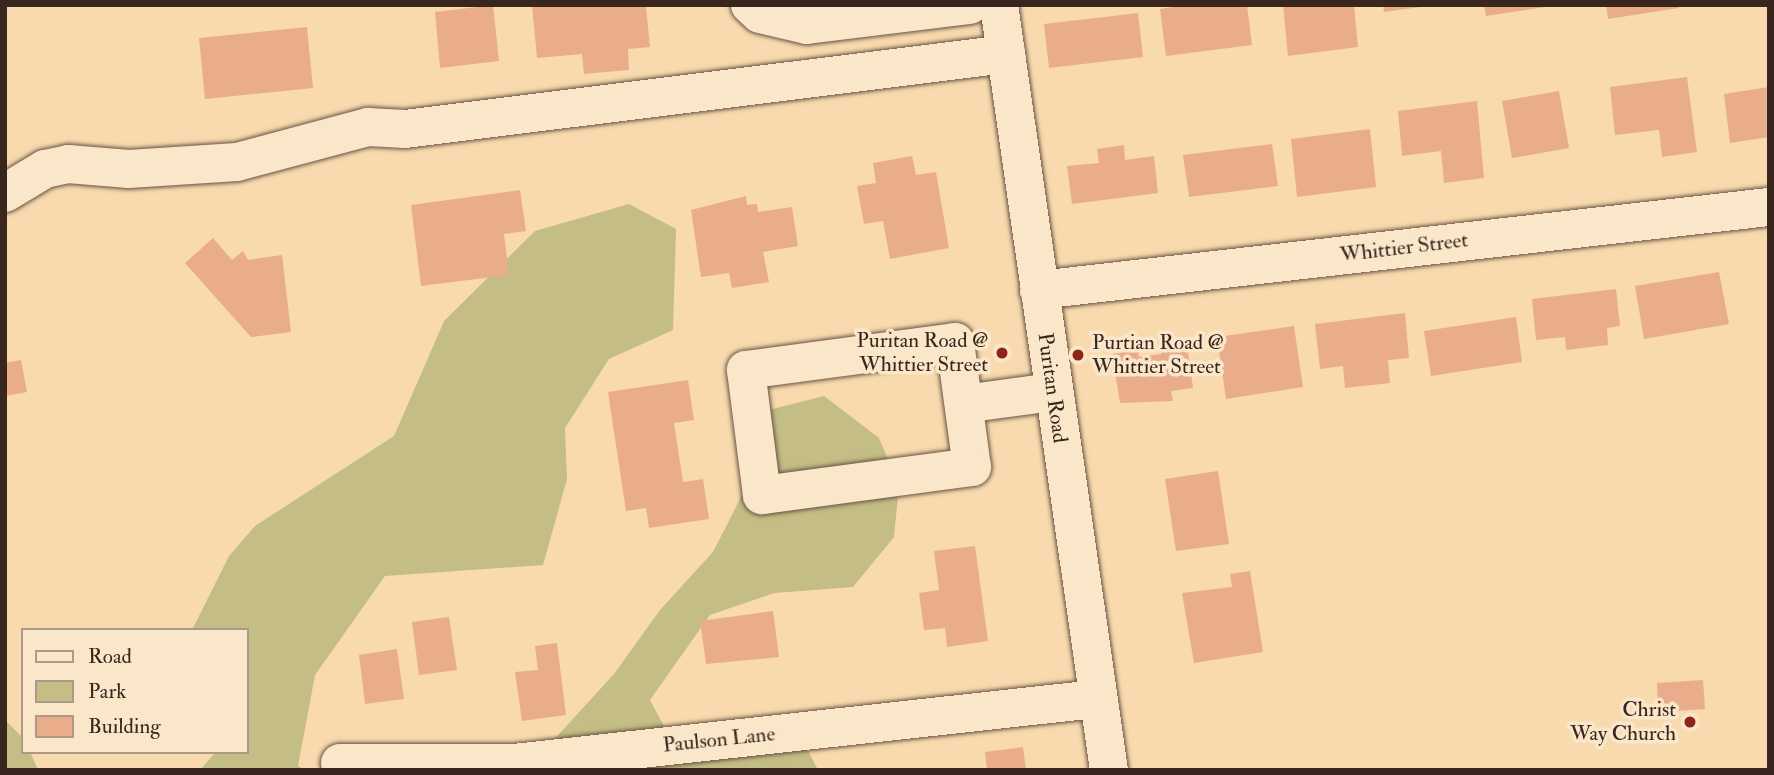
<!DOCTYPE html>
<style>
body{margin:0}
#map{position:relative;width:1774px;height:775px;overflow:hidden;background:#f8daae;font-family:"IM FELL Double Pica",serif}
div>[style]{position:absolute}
.green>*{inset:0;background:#c4bd85}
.building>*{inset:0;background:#eaad8c}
.roads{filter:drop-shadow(0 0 2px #695443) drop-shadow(0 0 2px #695443)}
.minor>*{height:38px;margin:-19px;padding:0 19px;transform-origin:19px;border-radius:19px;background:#fae7ca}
.dots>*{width:19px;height:19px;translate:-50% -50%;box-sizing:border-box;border:4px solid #fae7ca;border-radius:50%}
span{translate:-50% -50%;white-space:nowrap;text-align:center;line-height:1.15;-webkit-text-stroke:7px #fae7ca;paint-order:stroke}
.street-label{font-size:21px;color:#39271f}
.poi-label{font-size:21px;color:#39271f}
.right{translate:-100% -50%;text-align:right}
.left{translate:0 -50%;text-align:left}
.frame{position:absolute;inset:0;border:7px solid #39271f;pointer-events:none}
.legend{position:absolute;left:21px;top:628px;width:228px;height:126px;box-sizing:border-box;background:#fae7ca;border:2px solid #ad9a86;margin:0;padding:9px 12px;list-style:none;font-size:21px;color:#39271f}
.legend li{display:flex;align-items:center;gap:14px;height:35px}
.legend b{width:35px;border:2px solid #ad9a86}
</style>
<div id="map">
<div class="green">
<div style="clip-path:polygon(629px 204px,676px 229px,673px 330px,609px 359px,565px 428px,567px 479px,543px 565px,385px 576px,315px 675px,298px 766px,305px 770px,200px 770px,216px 752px,247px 752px,247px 630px,192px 630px,229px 556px,255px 526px,394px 436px,444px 321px,535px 231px)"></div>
<div style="clip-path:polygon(824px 396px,879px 438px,899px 485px,894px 537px,853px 587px,774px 593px,710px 615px,650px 700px,667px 732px,549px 745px,614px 674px,660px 610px,713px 552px,741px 497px,765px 411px)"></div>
<div style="clip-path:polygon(5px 720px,23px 738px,23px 752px,30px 752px,38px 770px,5px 770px)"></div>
<div style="clip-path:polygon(805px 745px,818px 770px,583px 770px)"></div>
</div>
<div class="building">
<div style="clip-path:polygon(493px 5px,499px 61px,440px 68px,435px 12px)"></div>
<div style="clip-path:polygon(532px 5px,646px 7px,650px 47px,628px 49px,629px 70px,584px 74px,582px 54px,537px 58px)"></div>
<div style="clip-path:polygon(1186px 5px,1247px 5px,1252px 45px,1166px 56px,1160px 9px)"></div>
<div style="clip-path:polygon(1283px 5px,1354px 5px,1358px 47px,1288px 56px)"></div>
<div style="clip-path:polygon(1383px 5px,1420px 5px,1420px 7px,1384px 12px)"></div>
<div style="clip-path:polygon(1484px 5px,1546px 5px,1546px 7px,1486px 16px)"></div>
<div style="clip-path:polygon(1606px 5px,1678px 5px,1679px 8px,1608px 19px)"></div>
<div style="clip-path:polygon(1138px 13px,1143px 57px,1049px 68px,1044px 24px)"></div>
<div style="clip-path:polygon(307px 27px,313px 88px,205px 99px,199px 38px)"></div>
<div style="clip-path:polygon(1687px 77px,1697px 152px,1662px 157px,1659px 130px,1615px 135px,1610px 87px)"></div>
<div style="clip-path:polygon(1769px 87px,1769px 137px,1730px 143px,1724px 94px)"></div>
<div style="clip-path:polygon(1559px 91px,1569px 148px,1512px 158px,1502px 101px)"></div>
<div style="clip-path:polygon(1477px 101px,1484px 178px,1444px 183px,1441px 151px,1402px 156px,1398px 111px)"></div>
<div style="clip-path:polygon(1370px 129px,1376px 187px,1297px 197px,1291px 139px)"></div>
<div style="clip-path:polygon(1272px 144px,1278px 186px,1189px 197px,1183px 155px)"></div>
<div style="clip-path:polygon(1124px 145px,1125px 160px,1154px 156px,1158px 193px,1072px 204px,1067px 166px,1099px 163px,1097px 149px)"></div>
<div style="clip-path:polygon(912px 156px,916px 175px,936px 172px,949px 248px,890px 259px,883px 221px,864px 224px,857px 186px,876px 183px,873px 163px)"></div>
<div style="clip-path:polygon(520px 190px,526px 231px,504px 234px,509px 275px,421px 286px,411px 205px)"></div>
<div style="clip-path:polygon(746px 196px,747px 205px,757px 204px,758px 212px,792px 207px,798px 246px,763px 252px,769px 282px,732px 288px,729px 273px,701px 277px,691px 210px)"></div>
<div style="clip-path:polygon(213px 238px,232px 260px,243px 251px,248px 260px,282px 255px,291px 332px,251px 337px,185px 263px)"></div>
<div style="clip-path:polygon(1719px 272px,1729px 324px,1644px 339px,1635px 286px)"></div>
<div style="clip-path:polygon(1616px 289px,1620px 326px,1607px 328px,1608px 345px,1566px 350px,1565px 337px,1536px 340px,1532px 299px)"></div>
<div style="clip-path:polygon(1405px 313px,1409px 358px,1388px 360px,1390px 383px,1345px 388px,1343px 366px,1320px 369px,1315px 324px)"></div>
<div style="clip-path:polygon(1516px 317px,1522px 362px,1431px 376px,1424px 331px)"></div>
<div style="clip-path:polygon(1294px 326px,1303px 387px,1226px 399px,1217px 337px)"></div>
<div style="clip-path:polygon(1186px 338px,1193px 388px,1171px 391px,1173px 401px,1120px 403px,1112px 354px,1138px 350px,1139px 357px,1161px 354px,1160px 342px)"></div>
<div style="clip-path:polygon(21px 360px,27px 392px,5px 396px,5px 363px)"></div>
<div style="clip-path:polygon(688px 380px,694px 420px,674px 423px,683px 482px,703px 479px,709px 519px,649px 528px,646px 508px,626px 511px,608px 392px)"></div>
<div style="clip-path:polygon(1218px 471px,1229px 544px,1176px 551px,1165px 479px)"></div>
<div style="clip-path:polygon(975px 546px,988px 641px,947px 647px,945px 628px,924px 630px,919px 593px,939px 590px,934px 551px)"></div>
<div style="clip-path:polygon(1250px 571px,1263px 652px,1194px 663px,1182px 593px,1232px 587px,1230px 574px)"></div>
<div style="clip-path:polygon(773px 611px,779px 657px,706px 664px,700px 621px)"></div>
<div style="clip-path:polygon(449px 617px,457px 670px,419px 675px,412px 622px)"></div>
<div style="clip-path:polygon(557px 643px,566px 715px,522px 721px,515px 672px,538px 670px,535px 646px)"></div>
<div style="clip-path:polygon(397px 649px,404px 699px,365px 704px,359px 655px)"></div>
<div style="clip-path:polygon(1703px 680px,1705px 709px,1658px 712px,1657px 683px)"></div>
<div style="clip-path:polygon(1023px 747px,1026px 770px,987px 770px,985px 752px)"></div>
</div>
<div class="roads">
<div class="minor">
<div style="left:750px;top:5px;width:13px;rotate:42deg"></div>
<div style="left:760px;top:14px;width:48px;rotate:13.2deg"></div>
<div style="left:807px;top:25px;width:164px;rotate:-7deg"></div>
<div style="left:999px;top:5px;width:773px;rotate:81.82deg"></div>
<div style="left:5px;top:193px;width:47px;rotate:-31deg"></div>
<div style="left:45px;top:169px;width:24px;rotate:-12deg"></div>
<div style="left:68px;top:164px;width:61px;rotate:4.7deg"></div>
<div style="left:129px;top:169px;width:108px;rotate:-3.7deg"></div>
<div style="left:237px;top:162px;width:136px;rotate:-15deg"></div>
<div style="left:368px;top:127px;width:37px;rotate:3deg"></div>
<div style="left:405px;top:129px;width:606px;rotate:-7.11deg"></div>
<div style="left:1039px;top:290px;width:735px;rotate:-6.49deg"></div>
<div style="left:955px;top:342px;width:126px;rotate:82.3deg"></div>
<div style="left:972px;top:467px;width:212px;rotate:172.4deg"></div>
<div style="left:762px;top:495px;width:126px;rotate:-97.3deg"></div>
<div style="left:746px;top:370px;width:211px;rotate:-7.6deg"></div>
<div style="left:964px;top:404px;width:90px;rotate:-7.7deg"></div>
<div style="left:340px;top:763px;width:174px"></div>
<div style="left:514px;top:763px;width:586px;rotate:-6.28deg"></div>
</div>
</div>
<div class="dots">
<div style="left:1002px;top:353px;background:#8f2418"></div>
<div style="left:1078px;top:355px;background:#8f2418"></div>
<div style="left:1690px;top:722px;background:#8f2418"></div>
</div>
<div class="street-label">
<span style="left:1404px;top:248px;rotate:-7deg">Whittier Street</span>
<span style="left:1052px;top:388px;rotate:82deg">Puritan Road</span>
<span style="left:719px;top:740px;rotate:-6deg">Paulson Lane</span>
</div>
<div class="poi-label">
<span class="right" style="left:988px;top:353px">Puritan Road @<br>Whittier Street</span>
<span class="left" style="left:1092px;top:355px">Purtian Road @<br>Whittier Street</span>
<span class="right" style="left:1676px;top:722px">Christ<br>Way Church</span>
</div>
<div class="frame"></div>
<ul class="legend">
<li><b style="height:9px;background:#fae7ca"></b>Road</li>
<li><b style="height:19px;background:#c4bd85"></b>Park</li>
<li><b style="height:19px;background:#eaad8c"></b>Building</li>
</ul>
</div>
